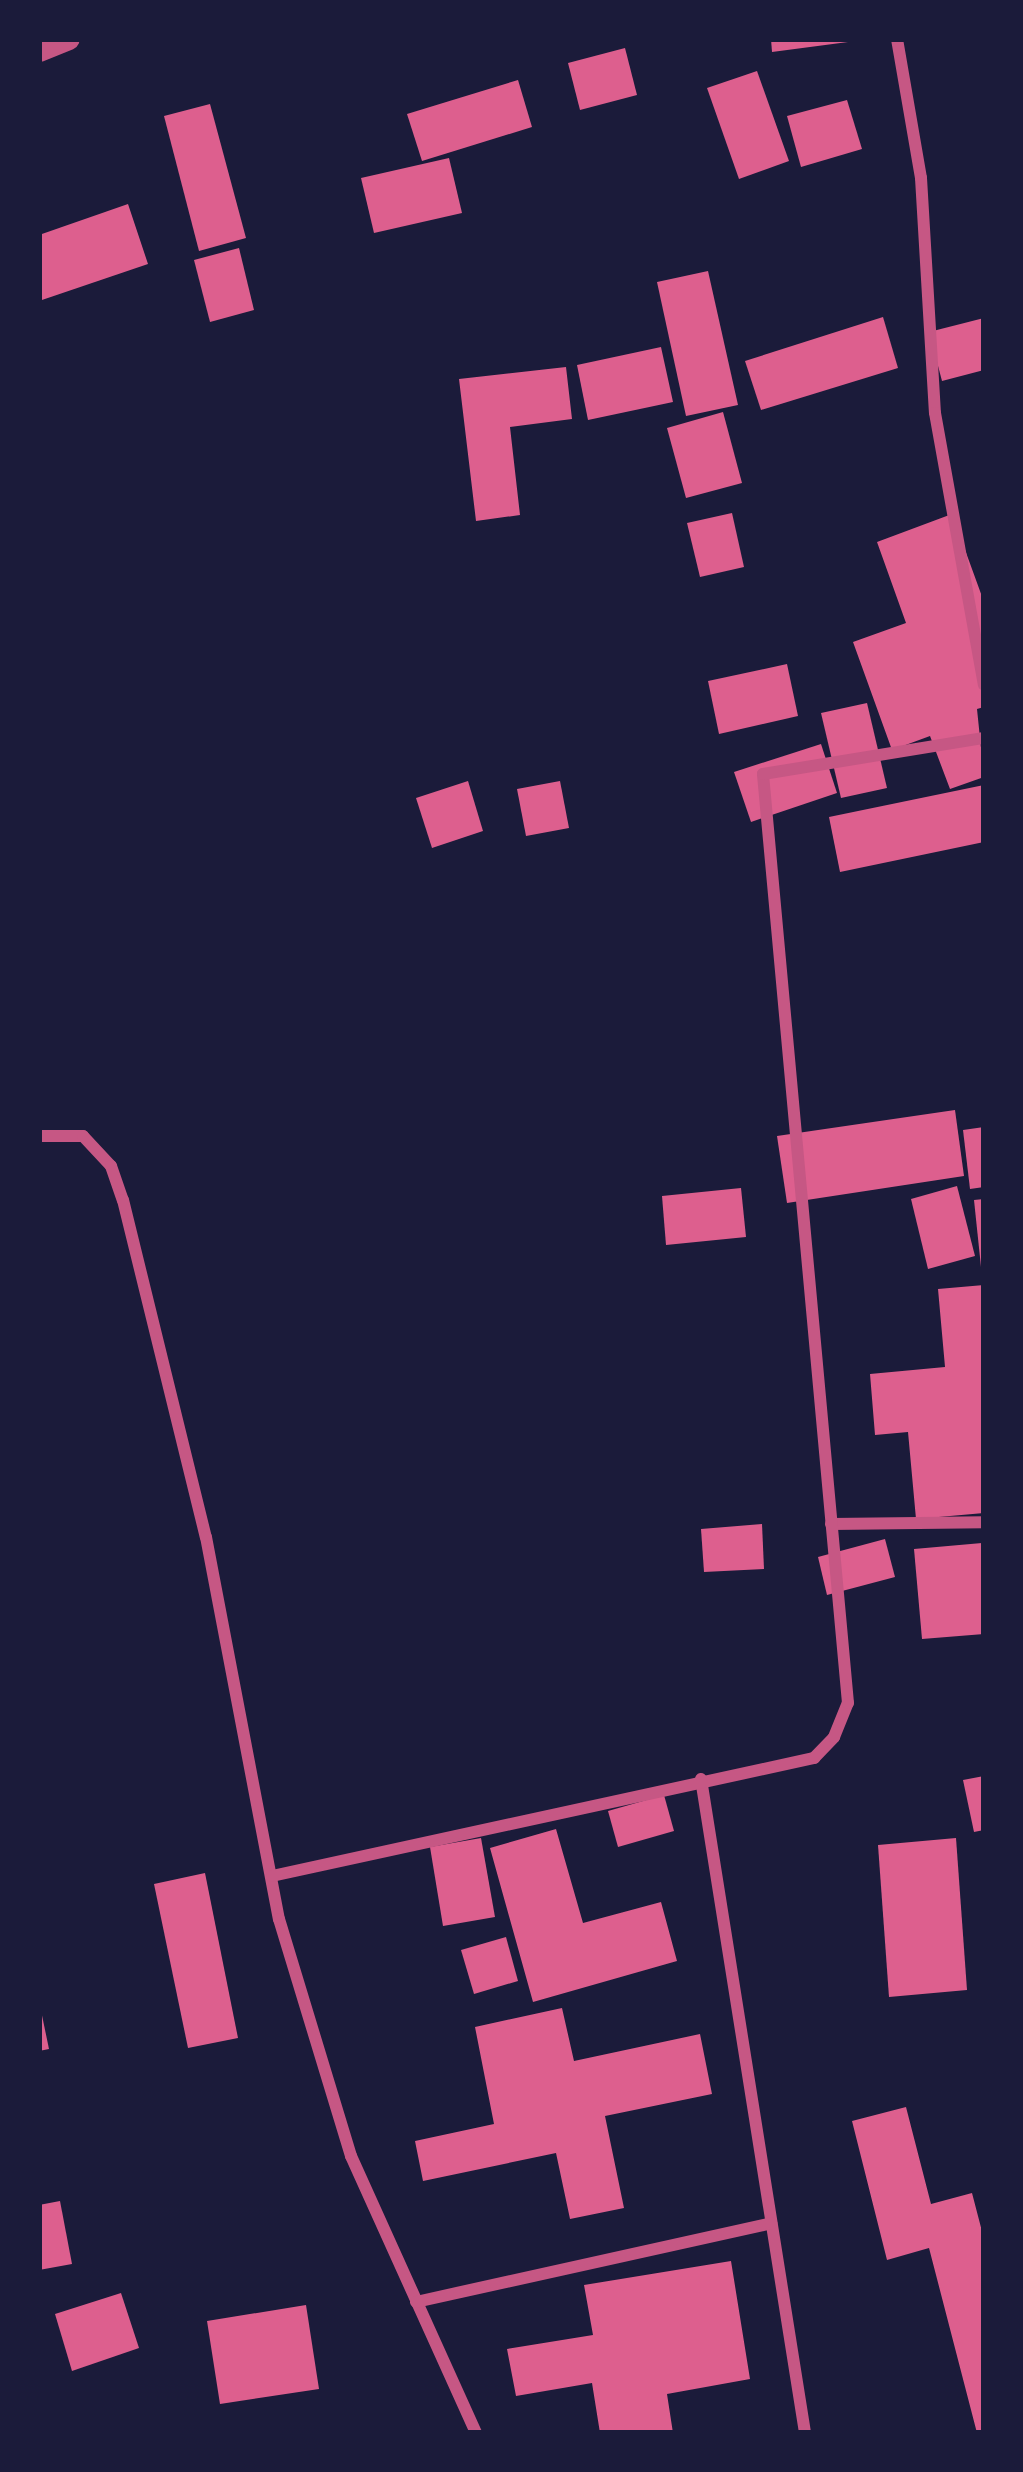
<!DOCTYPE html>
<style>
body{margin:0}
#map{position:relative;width:1023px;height:2472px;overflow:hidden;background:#1b1b3a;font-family:Manrope,sans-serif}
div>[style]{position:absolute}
.building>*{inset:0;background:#dd5f8e}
.minor>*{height:12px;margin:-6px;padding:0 6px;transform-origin:6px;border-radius:6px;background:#c65784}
.tertiary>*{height:21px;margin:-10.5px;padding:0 10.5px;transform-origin:10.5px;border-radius:10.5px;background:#c65784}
span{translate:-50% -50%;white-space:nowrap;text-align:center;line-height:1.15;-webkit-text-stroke:10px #1b1b3a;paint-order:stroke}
.frame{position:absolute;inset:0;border:42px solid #1b1b3a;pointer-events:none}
</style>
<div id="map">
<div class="building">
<div style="clip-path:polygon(771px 39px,848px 39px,848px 42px,772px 52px)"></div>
<div style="clip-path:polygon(625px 48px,637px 95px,580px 110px,568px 63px)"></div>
<div style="clip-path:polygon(757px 71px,789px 161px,739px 179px,707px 88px)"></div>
<div style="clip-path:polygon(518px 80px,532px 127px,422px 161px,407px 114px)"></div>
<div style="clip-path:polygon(847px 100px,862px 149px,801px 167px,787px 116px)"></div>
<div style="clip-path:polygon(210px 104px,246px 238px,199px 251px,164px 116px)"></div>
<div style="clip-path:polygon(449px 158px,462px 213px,374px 233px,361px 178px)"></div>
<div style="clip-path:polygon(128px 204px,148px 264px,39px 301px,39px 235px)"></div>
<div style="clip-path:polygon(239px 248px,254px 310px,210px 322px,194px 260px)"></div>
<div style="clip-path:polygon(708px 271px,738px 405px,686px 416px,657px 282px)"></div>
<div style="clip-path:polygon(883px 317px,898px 368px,761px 410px,745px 361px)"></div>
<div style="clip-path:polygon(984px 318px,984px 370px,942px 381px,929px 332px)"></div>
<div style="clip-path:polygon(661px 347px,673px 402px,588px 420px,577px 365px)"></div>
<div style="clip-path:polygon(566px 367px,572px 419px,510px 427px,520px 515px,476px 521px,459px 379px)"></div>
<div style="clip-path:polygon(723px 412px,742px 483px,686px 498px,667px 428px)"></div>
<div style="clip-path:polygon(732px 513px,744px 567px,700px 577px,687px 523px)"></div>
<div style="clip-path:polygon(952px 514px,984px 602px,984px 707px,977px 709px,984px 777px,950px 789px,930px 736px,892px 750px,853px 642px,906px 623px,877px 542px)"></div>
<div style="clip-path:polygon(787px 664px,798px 716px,719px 734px,708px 681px)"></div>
<div style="clip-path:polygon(867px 703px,887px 788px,841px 798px,821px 713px)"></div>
<div style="clip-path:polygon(821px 744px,837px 793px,751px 822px,734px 772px)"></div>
<div style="clip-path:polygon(468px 781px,483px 831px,432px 848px,416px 798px)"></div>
<div style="clip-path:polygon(560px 781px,569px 828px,526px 836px,517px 789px)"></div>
<div style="clip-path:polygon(984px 785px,984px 842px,840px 872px,829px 817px)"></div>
<div style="clip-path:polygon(955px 1110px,964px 1176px,787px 1203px,777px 1136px)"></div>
<div style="clip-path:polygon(984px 1127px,984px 1187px,970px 1189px,963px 1130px)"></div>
<div style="clip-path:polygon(957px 1186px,975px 1256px,928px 1269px,911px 1199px)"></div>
<div style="clip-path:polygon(741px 1188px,746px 1237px,666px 1245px,662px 1196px)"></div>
<div style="clip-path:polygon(984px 1199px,984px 1267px,981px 1267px,974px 1200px)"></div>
<div style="clip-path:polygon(984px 1285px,984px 1513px,916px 1519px,908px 1432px,875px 1435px,870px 1374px,945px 1367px,938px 1289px)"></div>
<div style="clip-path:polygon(762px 1524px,764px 1569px,704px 1572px,701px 1529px)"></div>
<div style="clip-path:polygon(885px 1539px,895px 1577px,827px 1595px,818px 1557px)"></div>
<div style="clip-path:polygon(982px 1543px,984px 1634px,922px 1639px,914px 1549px)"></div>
<div style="clip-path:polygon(984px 1776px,984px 1830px,974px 1832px,963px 1780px)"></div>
<div style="clip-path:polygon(664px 1795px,674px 1831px,618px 1847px,608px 1811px)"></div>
<div style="clip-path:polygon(556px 1829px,583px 1923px,661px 1902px,677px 1961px,533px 2002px,490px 1848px)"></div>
<div style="clip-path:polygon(481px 1838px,495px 1917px,443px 1926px,430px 1847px)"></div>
<div style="clip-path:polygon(956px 1838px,967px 1990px,889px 1997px,878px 1845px)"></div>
<div style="clip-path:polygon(205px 1873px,238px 2038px,188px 2048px,154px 1884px)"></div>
<div style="clip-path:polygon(506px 1937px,518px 1981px,474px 1994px,461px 1950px)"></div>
<div style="clip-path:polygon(39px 2001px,49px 2049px,39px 2051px)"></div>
<div style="clip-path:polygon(562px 2008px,574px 2061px,700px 2034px,712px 2094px,605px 2116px,624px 2208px,570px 2219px,556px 2153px,423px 2181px,415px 2141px,494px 2124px,475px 2027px)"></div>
<div style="clip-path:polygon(906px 2107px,931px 2204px,972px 2193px,984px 2239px,984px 2433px,977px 2433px,929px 2248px,887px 2260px,852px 2121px)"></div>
<div style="clip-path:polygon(60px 2201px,72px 2264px,39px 2270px,39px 2205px)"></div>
<div style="clip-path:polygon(731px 2261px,750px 2379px,667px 2394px,673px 2433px,600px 2433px,592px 2383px,516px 2396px,507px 2349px,593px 2335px,584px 2285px)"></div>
<div style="clip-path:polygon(121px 2293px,139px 2348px,72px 2371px,55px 2314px)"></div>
<div style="clip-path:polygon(306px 2305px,319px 2389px,220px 2404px,207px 2321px)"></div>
</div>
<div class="minor">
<div style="left:897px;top:39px;width:141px;rotate:80.2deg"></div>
<div style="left:921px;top:178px;width:235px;rotate:86.6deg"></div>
<div style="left:935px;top:413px;width:276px;rotate:79.8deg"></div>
<div style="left:39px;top:1136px;width:44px"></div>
<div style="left:83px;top:1136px;width:41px;rotate:47deg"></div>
<div style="left:111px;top:1166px;width:36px;rotate:71deg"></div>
<div style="left:123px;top:1200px;width:347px;rotate:76.2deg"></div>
<div style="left:206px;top:1537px;width:389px;rotate:79.2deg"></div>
<div style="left:279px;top:1919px;width:248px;rotate:73.1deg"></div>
<div style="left:351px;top:2156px;width:304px;rotate:65.7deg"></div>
<div style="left:831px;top:1524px;width:153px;rotate:-0.7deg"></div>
<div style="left:701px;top:1779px;width:662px;rotate:80.96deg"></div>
<div style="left:272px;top:1876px;width:555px;rotate:-12.28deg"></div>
<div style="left:814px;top:1758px;width:29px;rotate:-46deg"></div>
<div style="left:834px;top:1737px;width:37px;rotate:-68deg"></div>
<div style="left:848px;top:1703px;width:933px;rotate:-95.23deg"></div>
<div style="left:763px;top:774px;width:224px;rotate:-9.3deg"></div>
<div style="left:416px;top:2302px;width:364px;rotate:-12.5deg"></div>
</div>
<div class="tertiary">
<div style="left:39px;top:51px;width:32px;rotate:-22deg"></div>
</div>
<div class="frame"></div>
</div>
